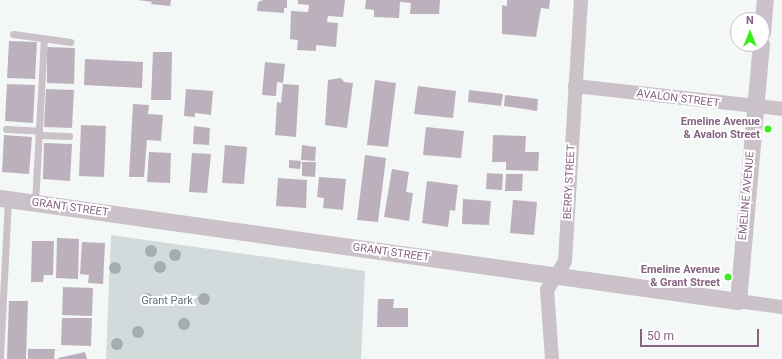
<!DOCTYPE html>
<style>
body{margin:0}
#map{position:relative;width:782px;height:359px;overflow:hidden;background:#f3f7f5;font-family:Roboto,sans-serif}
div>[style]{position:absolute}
.green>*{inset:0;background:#d2dadc}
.building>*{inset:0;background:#bdb0bd}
.service>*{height:7px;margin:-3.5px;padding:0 3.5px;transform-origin:3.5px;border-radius:3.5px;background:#cac1c9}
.minor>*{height:14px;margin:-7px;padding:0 7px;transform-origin:7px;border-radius:7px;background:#cac1c9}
.tertiary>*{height:17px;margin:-8.5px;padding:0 8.5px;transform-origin:8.5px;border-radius:8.5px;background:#cac1c9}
.trees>*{width:12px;height:12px;margin:-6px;border-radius:50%;background:#a4aeb2}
.dots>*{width:11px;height:11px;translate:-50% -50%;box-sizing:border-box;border:2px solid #fff;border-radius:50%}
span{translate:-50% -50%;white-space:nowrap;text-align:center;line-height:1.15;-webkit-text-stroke:4px #fff;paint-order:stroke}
.street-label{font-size:11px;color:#866383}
.poi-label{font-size:11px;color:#866383;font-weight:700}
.right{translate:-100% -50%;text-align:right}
.park-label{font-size:11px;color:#63727c}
.north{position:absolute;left:730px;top:12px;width:40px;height:40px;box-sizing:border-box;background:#fff;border:1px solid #cfc1cd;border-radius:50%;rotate:0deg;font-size:11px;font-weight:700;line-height:16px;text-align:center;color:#866383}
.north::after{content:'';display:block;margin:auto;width:14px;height:18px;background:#3aed1c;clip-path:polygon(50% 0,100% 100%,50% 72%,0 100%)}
.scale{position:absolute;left:640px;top:329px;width:119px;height:18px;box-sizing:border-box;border:2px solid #866383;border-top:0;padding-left:5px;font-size:12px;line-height:14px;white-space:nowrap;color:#866383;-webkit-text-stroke:3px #fff;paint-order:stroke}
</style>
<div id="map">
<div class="green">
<div style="clip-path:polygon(111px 235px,365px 271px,361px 359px,106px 359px)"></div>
</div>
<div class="building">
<div style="clip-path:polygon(138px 0,171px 0,170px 6px,151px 4px,152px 2px)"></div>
<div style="clip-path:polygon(263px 0,287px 0,287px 8px,284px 8px,284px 13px,257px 11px,258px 2px)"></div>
<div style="clip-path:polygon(298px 0,345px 0,343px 17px,328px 16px,327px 22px,338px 23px,336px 47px,316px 45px,316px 51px,297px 50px,298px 40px,290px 39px,291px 11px,308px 12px,309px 5px,298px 4px)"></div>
<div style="clip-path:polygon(366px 0,440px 0,439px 14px,410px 14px,411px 3px,400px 2px,399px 18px,374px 17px,374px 10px,365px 9px)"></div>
<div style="clip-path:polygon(507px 0,550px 0,549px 9px,541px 8px,536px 37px,502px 34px,502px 5px,507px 6px)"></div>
<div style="clip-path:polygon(9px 41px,37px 42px,35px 79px,7px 78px)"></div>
<div style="clip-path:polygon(47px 47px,75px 48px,74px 84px,47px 83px)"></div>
<div style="clip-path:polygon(153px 52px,172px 52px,171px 100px,151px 100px)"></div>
<div style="clip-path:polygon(85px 59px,143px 62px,142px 88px,84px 85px)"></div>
<div style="clip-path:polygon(265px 62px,285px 64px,283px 83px,277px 82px,276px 96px,262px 95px)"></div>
<div style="clip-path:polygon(341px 78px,344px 82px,353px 83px,347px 128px,325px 125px,328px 80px)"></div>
<div style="clip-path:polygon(375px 80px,396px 83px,388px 147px,367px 145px)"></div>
<div style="clip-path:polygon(7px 84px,35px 85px,33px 123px,5px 121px)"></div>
<div style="clip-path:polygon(283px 84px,299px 85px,296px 137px,275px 135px,277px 102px,281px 103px)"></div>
<div style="clip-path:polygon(418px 86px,456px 91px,453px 118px,414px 114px)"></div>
<div style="clip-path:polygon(46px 89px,74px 90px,72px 128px,44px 127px)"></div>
<div style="clip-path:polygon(186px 89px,213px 91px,211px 115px,195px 113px,195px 117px,184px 116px)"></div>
<div style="clip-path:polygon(469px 90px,503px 94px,501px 106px,468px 102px)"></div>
<div style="clip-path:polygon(505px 95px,538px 99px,537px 111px,504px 106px)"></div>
<div style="clip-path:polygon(133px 104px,149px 105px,148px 114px,163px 115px,161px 141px,147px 140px,144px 177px,129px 177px)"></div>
<div style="clip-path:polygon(81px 125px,106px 126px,104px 177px,79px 176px)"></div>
<div style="clip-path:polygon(194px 126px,210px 128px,209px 145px,193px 144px)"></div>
<div style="clip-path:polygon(426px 127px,464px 131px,461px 158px,423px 155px)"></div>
<div style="clip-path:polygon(4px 135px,32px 137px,29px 174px,2px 172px)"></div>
<div style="clip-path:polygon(493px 135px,526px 136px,525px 152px,539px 152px,538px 171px,506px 170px,506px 162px,492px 162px)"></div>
<div style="clip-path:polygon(44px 143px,72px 144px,70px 181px,43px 179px)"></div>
<div style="clip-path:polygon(225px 145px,247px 147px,244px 184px,222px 183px)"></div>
<div style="clip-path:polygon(302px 145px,316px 147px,315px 161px,301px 160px)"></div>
<div style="clip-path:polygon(149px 152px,171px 153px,170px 183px,147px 182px)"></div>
<div style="clip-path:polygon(192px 153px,211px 154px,207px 193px,189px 192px)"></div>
<div style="clip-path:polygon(365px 155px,386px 158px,378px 222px,357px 220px)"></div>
<div style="clip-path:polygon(289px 160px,301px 161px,300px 169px,289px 168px)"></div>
<div style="clip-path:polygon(302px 162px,316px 162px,315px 177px,302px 176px)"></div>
<div style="clip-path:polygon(392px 169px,409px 172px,406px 192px,413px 193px,409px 221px,384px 217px)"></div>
<div style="clip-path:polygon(487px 173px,503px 174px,502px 190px,486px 189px)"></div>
<div style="clip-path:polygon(506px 174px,523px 174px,522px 191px,505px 191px)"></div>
<div style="clip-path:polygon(319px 177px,346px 179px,343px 210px,323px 208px,324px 198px,317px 197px)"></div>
<div style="clip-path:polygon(278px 178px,307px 180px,306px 208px,276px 206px)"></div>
<div style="clip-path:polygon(427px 181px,458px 185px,455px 211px,450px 210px,448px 227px,422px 223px)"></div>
<div style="clip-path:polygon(463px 199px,491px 201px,489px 225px,462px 224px)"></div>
<div style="clip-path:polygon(513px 200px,537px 202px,534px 235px,510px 233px)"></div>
<div style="clip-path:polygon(57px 238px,79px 239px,78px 279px,56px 278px)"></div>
<div style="clip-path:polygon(32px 241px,54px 241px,53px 275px,44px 275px,43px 282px,31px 282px)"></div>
<div style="clip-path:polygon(82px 242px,105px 243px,103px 284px,88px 283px,89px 275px,80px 274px)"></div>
<div style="clip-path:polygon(63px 287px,93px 288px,92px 316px,62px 315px)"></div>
<div style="clip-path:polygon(378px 299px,394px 299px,393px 308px,408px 308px,408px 327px,377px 327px)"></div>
<div style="clip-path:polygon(9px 301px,28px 301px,26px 359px,7px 359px)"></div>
<div style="clip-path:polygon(62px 318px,92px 318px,91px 346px,61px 345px)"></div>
<div style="clip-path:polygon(28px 349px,55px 349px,54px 359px,28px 359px)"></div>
<div style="clip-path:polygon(85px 352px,87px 359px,58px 359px,58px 358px)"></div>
</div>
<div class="service">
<div style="left:13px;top:34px;width:58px;rotate:8deg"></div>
<div style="left:6px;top:129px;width:33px;rotate:3deg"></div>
<div style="left:39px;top:135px;width:30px;rotate:2deg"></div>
<div style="left:35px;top:203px;width:165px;rotate:-86.9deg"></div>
<div style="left:0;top:357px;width:157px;rotate:-87.1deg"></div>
</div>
<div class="minor">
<div style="left:575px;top:86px;width:208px;rotate:6.3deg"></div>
<div style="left:738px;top:301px;width:44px;rotate:7.8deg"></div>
<div style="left:552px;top:359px;width:69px;rotate:-94.1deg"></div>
<div style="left:547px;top:290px;width:34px;rotate:-58deg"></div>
<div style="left:565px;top:261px;width:261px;rotate:-86.5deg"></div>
</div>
<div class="tertiary">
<div style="left:762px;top:32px;width:32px;rotate:-85deg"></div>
<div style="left:0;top:198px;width:745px;rotate:7.95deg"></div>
<div style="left:738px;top:301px;width:258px;rotate:-84.9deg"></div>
</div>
<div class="trees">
<div style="left:151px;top:251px"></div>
<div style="left:175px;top:255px"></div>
<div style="left:160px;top:267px"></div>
<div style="left:115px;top:268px"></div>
<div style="left:147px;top:299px"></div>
<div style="left:204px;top:299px"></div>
<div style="left:184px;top:324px"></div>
<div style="left:138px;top:332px"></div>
<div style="left:117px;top:344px"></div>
</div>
<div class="dots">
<div style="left:768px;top:129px;background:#3aed1c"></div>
<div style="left:728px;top:277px;background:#3aed1c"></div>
</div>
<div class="street-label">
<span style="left:678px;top:99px;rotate:7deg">AVALON STREET</span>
<span style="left:570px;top:182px;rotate:-87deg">BERRY STREET</span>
<span style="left:747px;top:196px;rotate:-85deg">EMELINE AVENUE</span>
<span style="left:70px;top:208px;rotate:8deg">GRANT STREET</span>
<span style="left:391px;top:253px;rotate:8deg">GRANT STREET</span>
</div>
<div class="poi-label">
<span class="right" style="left:760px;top:129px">Emeline Avenue<br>&amp; Avalon Street</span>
<span class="right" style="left:720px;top:277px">Emeline Avenue<br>&amp; Grant Street</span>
</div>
<div class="park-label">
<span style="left:167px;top:301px">Grant Park</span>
</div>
<div class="north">N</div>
<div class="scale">50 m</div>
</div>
